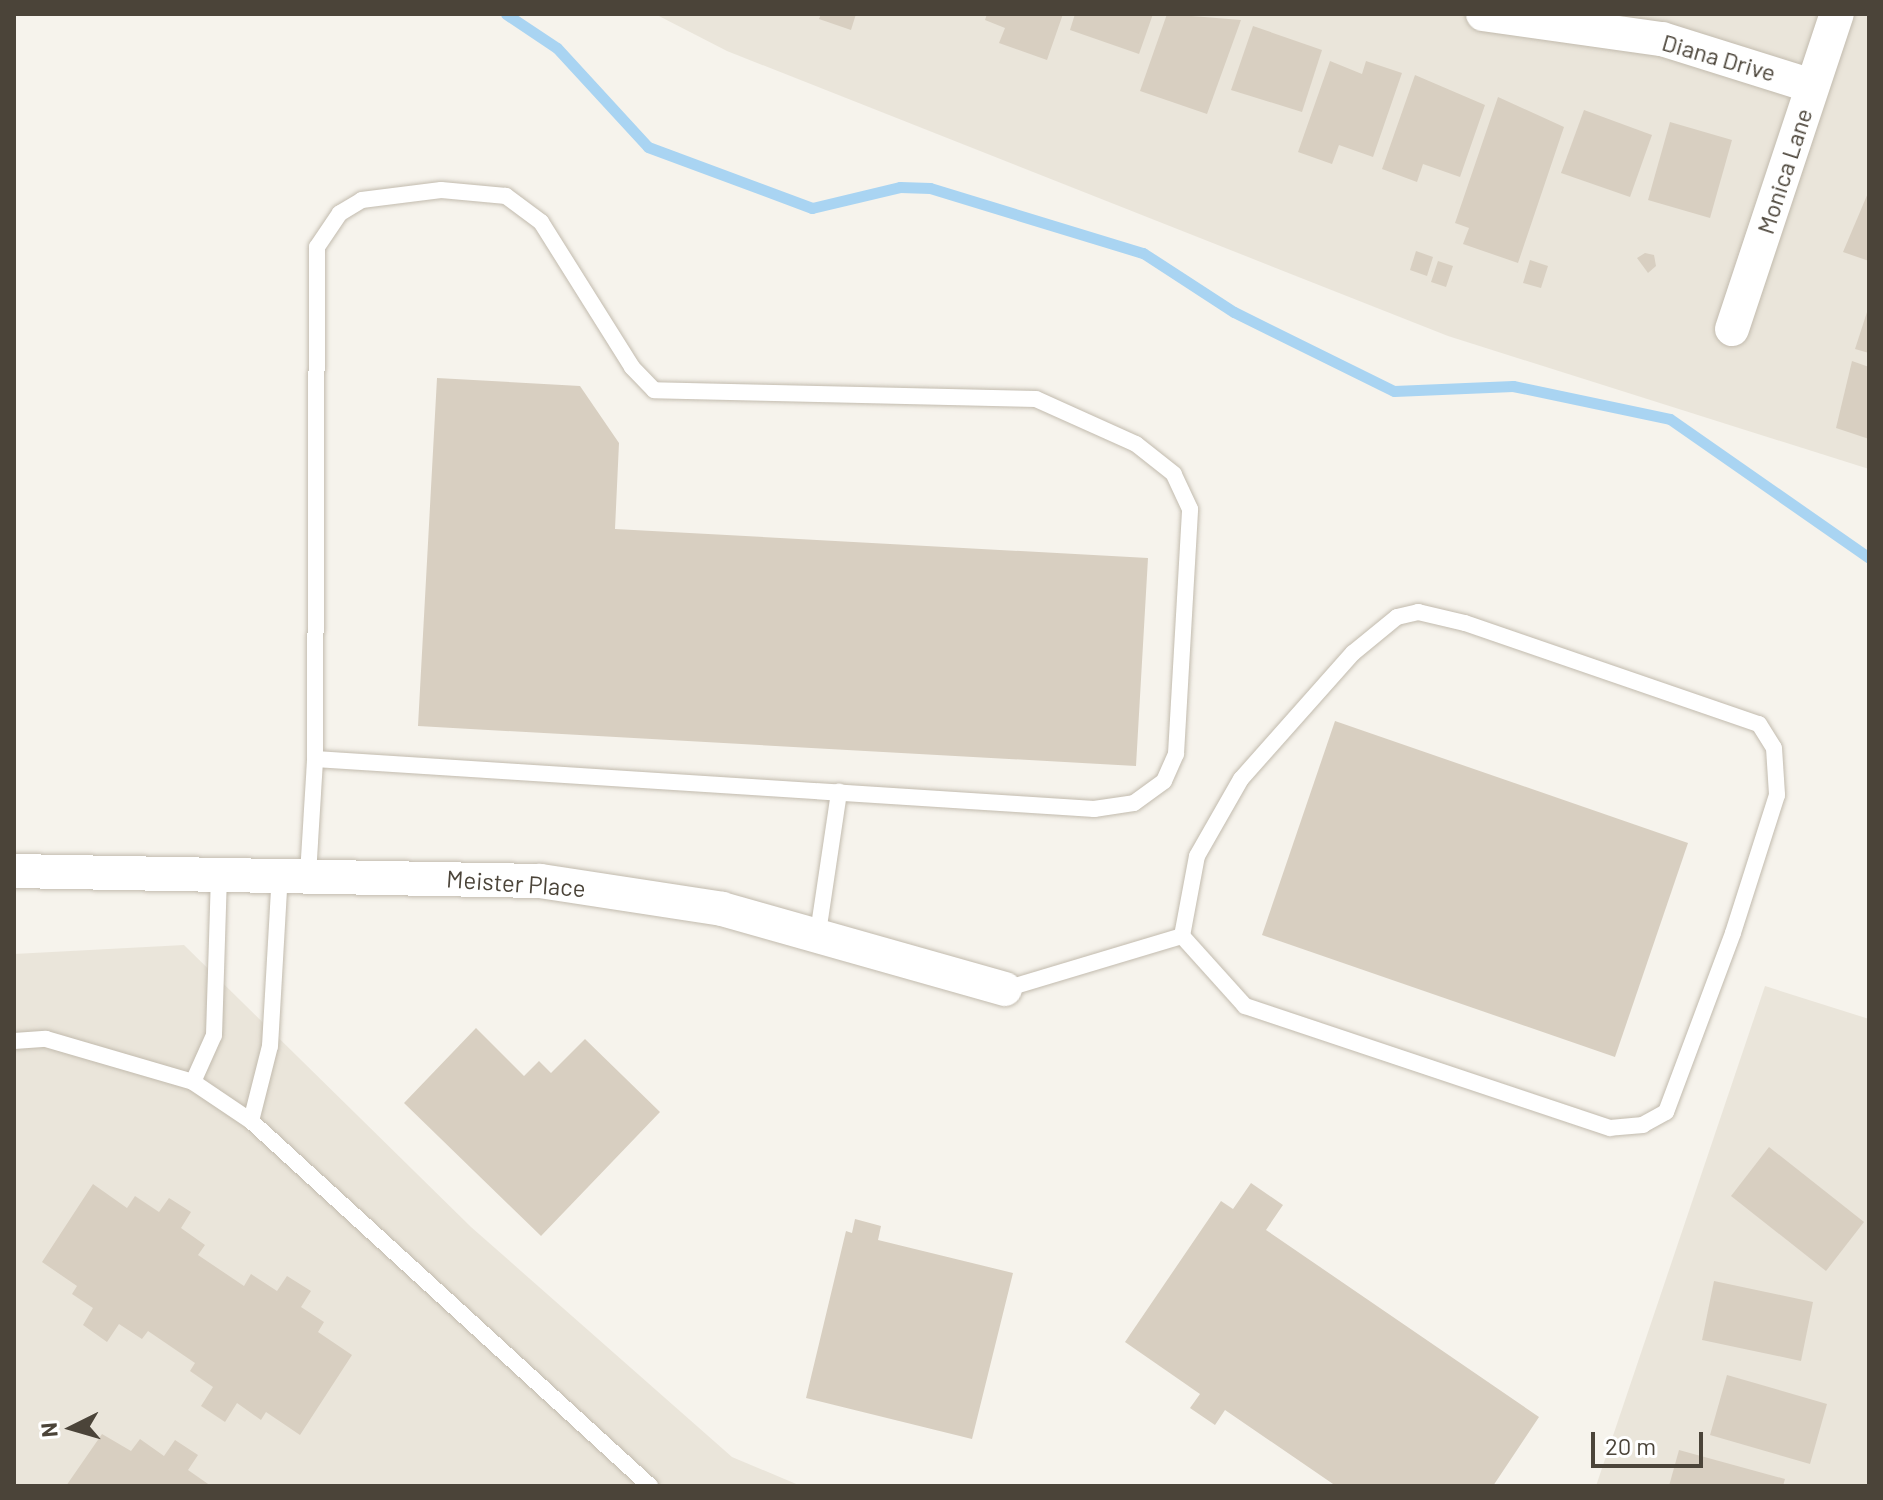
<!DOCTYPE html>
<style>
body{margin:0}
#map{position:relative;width:1883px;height:1500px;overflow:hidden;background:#f6f3ec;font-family:Barlow,sans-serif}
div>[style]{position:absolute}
.residential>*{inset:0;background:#eae5da}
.stream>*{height:11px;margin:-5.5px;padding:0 5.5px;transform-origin:5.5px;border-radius:5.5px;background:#a9d4f2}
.building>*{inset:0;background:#d8cfc1}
.roads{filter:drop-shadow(0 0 2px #c2bbae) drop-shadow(0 0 2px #c2bbae)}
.lane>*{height:16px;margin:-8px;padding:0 8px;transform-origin:8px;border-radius:8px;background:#fff}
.street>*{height:34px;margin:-17px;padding:0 17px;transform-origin:17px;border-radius:17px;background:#fff}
span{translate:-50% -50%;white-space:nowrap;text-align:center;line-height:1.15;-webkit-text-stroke:7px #fff;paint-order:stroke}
.street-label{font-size:24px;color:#4b4439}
.frame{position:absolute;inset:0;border:16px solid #4b4439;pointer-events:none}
.north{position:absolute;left:32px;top:1388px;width:80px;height:80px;-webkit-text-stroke:6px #fff;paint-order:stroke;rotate:265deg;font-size:22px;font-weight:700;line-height:32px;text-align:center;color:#4b4439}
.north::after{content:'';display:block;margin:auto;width:28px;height:36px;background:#4b4439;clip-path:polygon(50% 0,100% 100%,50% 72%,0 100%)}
.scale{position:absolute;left:1591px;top:1432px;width:112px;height:36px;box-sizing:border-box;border:4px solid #4b4439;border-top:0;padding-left:10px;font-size:24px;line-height:28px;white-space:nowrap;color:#4b4439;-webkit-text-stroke:6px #fff;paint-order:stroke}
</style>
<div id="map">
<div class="residential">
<div style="clip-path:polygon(655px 14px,1869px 14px,1869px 469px,1448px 336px,727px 51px)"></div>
<div style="clip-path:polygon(184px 945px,471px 1227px,732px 1457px,801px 1486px,14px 1486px,14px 954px)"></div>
<div style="clip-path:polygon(1765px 986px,1869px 1019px,1869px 1486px,1596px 1486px)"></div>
</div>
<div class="stream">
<div style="left:506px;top:14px;width:61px;rotate:33.7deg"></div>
<div style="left:557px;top:48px;width:134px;rotate:47.4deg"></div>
<div style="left:648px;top:147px;width:175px;rotate:20.4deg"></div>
<div style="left:812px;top:208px;width:90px;rotate:-13.4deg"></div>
<div style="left:900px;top:187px;width:30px;rotate:2deg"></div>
<div style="left:930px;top:188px;width:223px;rotate:17deg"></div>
<div style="left:1143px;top:253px;width:108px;rotate:33deg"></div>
<div style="left:1234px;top:312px;width:178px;rotate:26.3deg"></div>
<div style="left:1394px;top:391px;width:119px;rotate:-2.4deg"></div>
<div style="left:1513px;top:386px;width:160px;rotate:11.9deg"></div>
<div style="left:1670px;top:419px;width:243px;rotate:34.9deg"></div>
</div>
<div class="building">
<div style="clip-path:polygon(821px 14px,856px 14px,851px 30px,819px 19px)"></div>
<div style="clip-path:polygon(987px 14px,1063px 14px,1047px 60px,999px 43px,1005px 28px,985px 20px)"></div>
<div style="clip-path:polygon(1075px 14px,1153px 14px,1139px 54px,1070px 30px)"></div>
<div style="clip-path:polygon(1167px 14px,1241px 20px,1207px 114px,1140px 91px)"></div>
<div style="clip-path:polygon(1253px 26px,1322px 50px,1302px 112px,1231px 90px)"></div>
<div style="clip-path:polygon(1330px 61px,1362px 74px,1366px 61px,1402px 73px,1373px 157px,1339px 145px,1332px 164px,1298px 152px)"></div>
<div style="clip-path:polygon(1415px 75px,1485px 105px,1460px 177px,1423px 164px,1417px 182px,1382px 169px)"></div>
<div style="clip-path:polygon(1498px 97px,1564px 127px,1518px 263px,1463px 244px,1469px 228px,1455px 223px)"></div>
<div style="clip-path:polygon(1584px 110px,1652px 135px,1630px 197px,1561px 173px)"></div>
<div style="clip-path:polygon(1670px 122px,1732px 140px,1710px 218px,1648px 200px)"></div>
<div style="clip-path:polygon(1868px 193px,1869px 193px,1869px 261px,1843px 252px)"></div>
<div style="clip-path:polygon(1416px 251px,1433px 257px,1427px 276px,1410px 270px)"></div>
<div style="clip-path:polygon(1645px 253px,1654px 255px,1656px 266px,1648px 273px,1637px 258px)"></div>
<div style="clip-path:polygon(1530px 260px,1548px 266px,1541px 288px,1523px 283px)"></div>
<div style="clip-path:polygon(1438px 261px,1453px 266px,1446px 287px,1431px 282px)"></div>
<div style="clip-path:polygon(1868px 309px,1869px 310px,1869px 353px,1855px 349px)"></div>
<div style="clip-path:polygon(1852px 361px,1869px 367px,1869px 439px,1836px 428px)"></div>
<div style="clip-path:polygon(437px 378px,580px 386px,619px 443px,615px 529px,1148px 558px,1136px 766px,418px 726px)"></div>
<div style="clip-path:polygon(1335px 721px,1688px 843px,1615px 1057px,1262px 935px)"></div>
<div style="clip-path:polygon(476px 1028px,524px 1076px,539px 1061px,551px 1073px,585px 1039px,660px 1112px,541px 1236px,404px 1103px)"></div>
<div style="clip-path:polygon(1769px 1147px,1864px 1222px,1826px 1271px,1731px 1196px)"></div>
<div style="clip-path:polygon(1251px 1183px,1283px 1205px,1266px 1230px,1539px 1417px,1493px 1486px,1336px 1486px,1225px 1410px,1215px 1425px,1190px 1408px,1200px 1394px,1125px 1342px,1221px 1201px,1233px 1209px)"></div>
<div style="clip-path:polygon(93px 1184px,127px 1208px,135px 1196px,159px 1212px,169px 1198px,191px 1212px,181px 1228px,205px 1245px,198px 1255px,244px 1286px,251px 1274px,277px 1291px,287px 1276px,311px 1291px,301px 1307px,324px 1322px,318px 1332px,352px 1355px,300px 1435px,266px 1412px,261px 1420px,237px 1403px,225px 1422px,201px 1406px,213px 1387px,190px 1371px,195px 1363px,148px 1331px,142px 1339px,119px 1324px,107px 1342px,83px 1325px,93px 1308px,72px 1294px,77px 1286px,42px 1262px)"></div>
<div style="clip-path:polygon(855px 1219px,881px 1226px,878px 1240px,1013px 1273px,972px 1439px,806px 1398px,846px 1231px,852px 1233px)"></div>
<div style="clip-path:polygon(1714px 1281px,1813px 1302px,1801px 1361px,1702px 1340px)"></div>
<div style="clip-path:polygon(1727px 1375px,1827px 1404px,1810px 1464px,1710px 1435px)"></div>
<div style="clip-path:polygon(102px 1434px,131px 1451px,140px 1439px,164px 1456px,175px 1440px,198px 1455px,188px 1470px,211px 1486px,66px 1486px)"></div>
<div style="clip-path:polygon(1679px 1450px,1785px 1479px,1783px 1486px,1669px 1486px)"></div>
</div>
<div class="roads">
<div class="lane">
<div style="left:308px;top:875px;width:116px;rotate:-86.5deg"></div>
<div style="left:315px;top:759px;width:781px;rotate:3.67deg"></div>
<div style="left:1094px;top:809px;width:40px;rotate:-8.5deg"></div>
<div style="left:1134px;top:803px;width:37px;rotate:-36deg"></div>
<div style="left:1164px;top:781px;width:30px;rotate:-66deg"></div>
<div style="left:1176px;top:754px;width:245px;rotate:-86.7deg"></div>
<div style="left:1190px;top:509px;width:38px;rotate:-115deg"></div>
<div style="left:1174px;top:474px;width:48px;rotate:-141.7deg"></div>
<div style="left:1136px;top:444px;width:110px;rotate:-155.8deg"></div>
<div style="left:1036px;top:399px;width:382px;rotate:-178.7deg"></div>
<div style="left:654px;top:390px;width:32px;rotate:-134deg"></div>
<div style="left:632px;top:367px;width:171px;rotate:-122.1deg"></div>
<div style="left:541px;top:222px;width:44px;rotate:-143.4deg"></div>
<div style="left:506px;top:196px;width:65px;rotate:-174.7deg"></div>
<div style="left:441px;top:190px;width:80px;rotate:172.8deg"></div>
<div style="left:362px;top:200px;width:26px;rotate:149deg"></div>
<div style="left:340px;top:213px;width:41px;rotate:124.1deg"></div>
<div style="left:317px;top:247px;width:512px;rotate:90.22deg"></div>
<div style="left:818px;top:933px;width:143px;rotate:-81.5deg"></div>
<div style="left:1005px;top:989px;width:185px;rotate:-16.7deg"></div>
<div style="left:1182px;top:936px;width:81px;rotate:-79.4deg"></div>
<div style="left:1197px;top:856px;width:89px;rotate:-60.3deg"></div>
<div style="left:1241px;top:779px;width:169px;rotate:-48.4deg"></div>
<div style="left:1353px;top:653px;width:57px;rotate:-39.3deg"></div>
<div style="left:1397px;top:617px;width:22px;rotate:-13deg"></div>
<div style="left:1418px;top:612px;width:48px;rotate:13.2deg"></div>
<div style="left:1465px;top:623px;width:311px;rotate:19deg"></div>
<div style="left:1759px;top:724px;width:28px;rotate:58deg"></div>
<div style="left:1774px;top:748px;width:47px;rotate:86.3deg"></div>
<div style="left:1777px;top:795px;width:145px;rotate:107.7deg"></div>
<div style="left:1733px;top:933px;width:191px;rotate:110.5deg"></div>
<div style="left:1666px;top:1112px;width:26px;rotate:151deg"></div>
<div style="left:1643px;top:1125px;width:33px;rotate:175deg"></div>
<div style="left:1610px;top:1128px;width:385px;rotate:-161.5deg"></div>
<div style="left:1245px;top:1006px;width:94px;rotate:-132deg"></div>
<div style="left:14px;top:1041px;width:32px;rotate:-4deg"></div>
<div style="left:46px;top:1039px;width:153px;rotate:16.3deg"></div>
<div style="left:193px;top:1082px;width:70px;rotate:33.9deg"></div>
<div style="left:251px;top:1121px;width:541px;rotate:42.45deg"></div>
<div style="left:193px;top:1082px;width:51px;rotate:-65.9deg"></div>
<div style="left:214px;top:1035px;width:160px;rotate:-88.2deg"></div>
<div style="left:251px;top:1121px;width:77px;rotate:-75.8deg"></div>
<div style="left:270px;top:1046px;width:171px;rotate:-86.7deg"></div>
</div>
<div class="street">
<div style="left:1483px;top:14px;width:181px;rotate:8deg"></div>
<div style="left:1662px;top:39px;width:157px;rotate:17.4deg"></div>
<div style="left:1732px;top:329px;width:332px;rotate:-71.6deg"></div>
<div style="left:14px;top:871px;width:526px;rotate:1.09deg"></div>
<div style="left:540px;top:881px;width:184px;rotate:8.7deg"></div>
<div style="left:722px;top:909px;width:294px;rotate:15.8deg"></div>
</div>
</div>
<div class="street-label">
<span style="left:1719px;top:57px;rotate:16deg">Diana Drive</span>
<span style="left:1784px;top:171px;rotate:-72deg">Monica Lane</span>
<span style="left:516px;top:883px;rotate:4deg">Meister Place</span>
</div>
<div class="frame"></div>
<div class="north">N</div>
<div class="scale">20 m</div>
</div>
